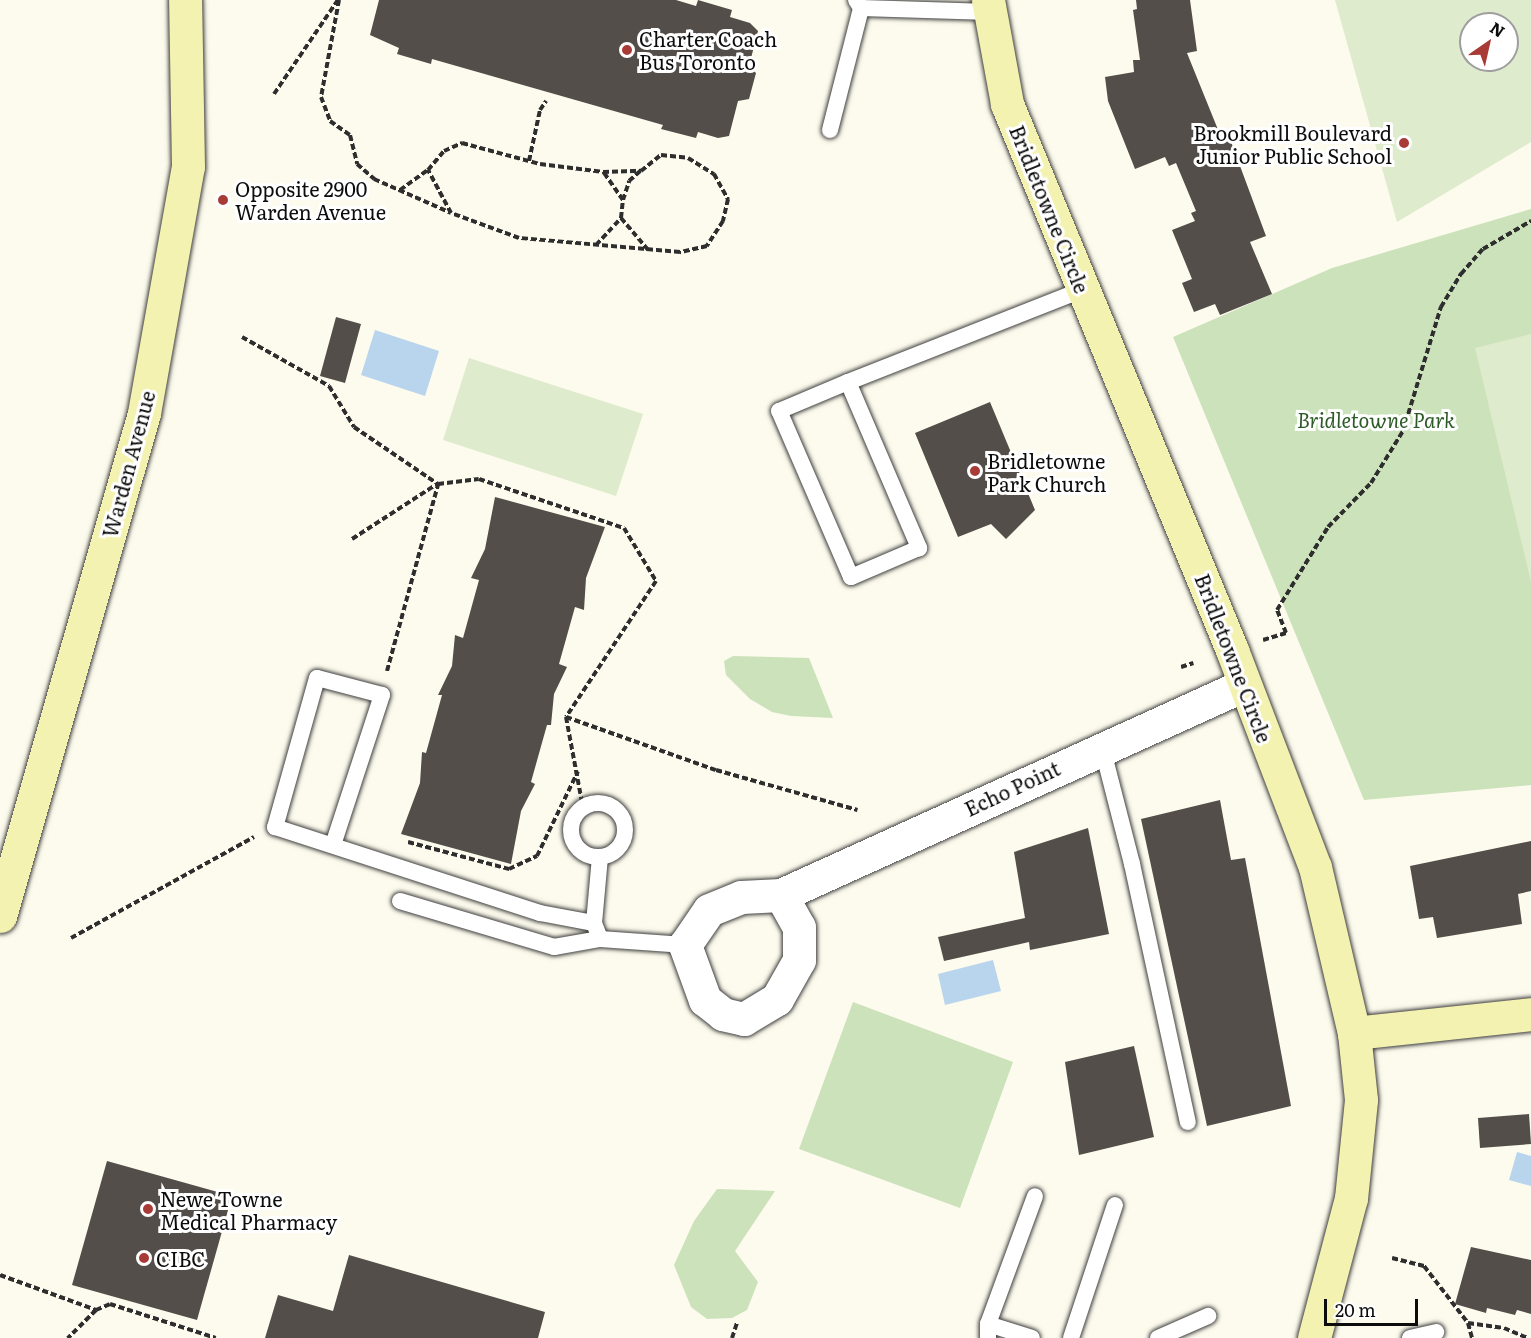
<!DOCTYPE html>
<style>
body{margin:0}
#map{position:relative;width:1531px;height:1338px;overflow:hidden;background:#fdfbed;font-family:Literata,serif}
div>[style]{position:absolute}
.green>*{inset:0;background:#cce2bb}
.pitch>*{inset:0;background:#deebcc}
.water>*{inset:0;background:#b8d5ed}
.building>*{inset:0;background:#534e4a}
.path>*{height:4px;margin-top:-2px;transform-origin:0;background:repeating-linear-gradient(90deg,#2e2e2e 0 6px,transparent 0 9px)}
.roads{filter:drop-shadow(0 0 2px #3f3f3f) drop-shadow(0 0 2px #3f3f3f)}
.lane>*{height:16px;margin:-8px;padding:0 8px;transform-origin:8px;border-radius:8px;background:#fff}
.lane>.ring{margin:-8px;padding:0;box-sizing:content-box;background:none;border:16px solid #fff;border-radius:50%}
.street>*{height:33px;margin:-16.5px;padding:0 16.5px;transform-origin:16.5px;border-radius:16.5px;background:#fff}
.secondary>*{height:33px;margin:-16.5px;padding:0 16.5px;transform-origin:16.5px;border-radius:16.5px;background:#f4f2b1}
.dots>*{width:16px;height:16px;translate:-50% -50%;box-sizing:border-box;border:3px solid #fff;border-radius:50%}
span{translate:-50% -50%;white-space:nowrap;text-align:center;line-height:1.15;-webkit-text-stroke:6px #fff;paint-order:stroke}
.poi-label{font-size:20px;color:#0c0c0c}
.left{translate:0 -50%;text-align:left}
.right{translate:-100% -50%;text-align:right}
.street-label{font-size:20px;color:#0c0c0c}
.park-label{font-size:20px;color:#2c5a25;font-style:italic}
.north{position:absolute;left:1459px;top:12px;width:60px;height:60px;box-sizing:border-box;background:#fff;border:2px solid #9e9e9e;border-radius:50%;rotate:34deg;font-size:16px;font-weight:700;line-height:24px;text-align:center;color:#0c0c0c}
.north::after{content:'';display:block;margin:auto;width:21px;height:27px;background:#a93b37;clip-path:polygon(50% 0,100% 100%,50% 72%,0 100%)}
.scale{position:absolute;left:1324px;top:1299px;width:94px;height:27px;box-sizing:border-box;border:3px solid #0c0c0c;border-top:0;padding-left:8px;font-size:18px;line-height:21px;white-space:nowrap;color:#0c0c0c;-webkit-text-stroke:4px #fff;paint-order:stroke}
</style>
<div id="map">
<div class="green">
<div style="clip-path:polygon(1531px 209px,1531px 785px,1364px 800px,1173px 337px,1332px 268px)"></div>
<div style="clip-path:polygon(733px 656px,809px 658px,833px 718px,791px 716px,772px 712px,750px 699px,726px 675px,724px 661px)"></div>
<div style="clip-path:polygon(853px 1002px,1013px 1062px,960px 1208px,799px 1149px)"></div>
<div style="clip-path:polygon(717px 1189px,775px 1191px,735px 1251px,758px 1282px,747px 1310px,732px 1318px,707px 1319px,691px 1307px,674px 1265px,694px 1221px)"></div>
</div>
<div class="pitch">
<div style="clip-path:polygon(evenodd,1335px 0,1531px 0,1531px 142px,1397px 222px,1335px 0,1471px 24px,1507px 24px,1507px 60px,1471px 60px,1471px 24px)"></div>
<div style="clip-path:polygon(1531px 334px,1531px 582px,1475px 348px)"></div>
<div style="clip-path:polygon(469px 358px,643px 414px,616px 496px,443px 440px)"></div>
</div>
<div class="water">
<div style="clip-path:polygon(375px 330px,439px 351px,425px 396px,361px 375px)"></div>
<div style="clip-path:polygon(993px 960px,1001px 991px,945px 1005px,938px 974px)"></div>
<div style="clip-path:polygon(1517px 1152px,1531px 1156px,1531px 1186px,1509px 1180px)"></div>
</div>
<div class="building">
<div style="clip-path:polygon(379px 0,676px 0,696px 6px,698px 0,732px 10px,730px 17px,750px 23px,758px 31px,749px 66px,756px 73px,749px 99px,738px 101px,729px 136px,718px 138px,698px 132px,696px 138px,661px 129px,663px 125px,432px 59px,431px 64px,397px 54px,399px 48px,370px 35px)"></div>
<div style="clip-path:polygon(1136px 0,1190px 0,1197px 51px,1187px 53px,1223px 142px,1230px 139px,1266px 236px,1250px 242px,1272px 294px,1220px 315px,1215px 304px,1194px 312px,1182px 283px,1192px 279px,1172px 230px,1195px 221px,1191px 213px,1196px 211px,1176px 163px,1169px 166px,1165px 157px,1135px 169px,1108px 101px,1105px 77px,1134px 72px,1133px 60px,1140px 60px,1133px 10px,1137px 9px)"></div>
<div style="clip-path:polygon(336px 317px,361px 324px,345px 383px,320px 376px)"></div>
<div style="clip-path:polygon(990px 402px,1035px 510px,1006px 539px,991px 524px,958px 537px,915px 433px)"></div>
<div style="clip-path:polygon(495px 497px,605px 527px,586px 578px,584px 610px,575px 607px,559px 664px,567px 667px,554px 694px,551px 725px,547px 725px,531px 782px,535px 784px,521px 811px,511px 864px,401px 834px,420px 783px,422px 752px,426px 753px,442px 695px,438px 695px,452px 666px,455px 635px,463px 638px,479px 580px,471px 578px,485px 549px)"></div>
<div style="clip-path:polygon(1220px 800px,1231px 860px,1245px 858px,1291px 1106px,1207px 1126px,1141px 819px)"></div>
<div style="clip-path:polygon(1088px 828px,1109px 934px,1030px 950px,1029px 942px,944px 961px,938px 937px,1025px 918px,1014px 852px)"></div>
<div style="clip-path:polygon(1531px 841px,1531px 891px,1518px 894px,1522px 924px,1437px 938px,1433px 917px,1419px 919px,1410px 866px)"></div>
<div style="clip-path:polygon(1134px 1046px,1154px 1137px,1079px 1155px,1065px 1062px)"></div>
<div style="clip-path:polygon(1529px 1114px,1531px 1144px,1480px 1148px,1478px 1118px)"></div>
<div style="clip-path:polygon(107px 1161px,232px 1196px,197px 1320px,72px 1285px)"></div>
<div style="clip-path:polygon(1471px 1247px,1531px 1260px,1531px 1314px,1517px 1310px,1515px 1315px,1487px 1308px,1486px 1313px,1455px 1304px)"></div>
<div style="clip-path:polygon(349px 1255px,545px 1312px,538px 1338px,265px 1338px,278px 1295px,333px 1311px)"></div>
</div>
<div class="path">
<div style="left:339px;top:0;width:99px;rotate:100.5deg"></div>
<div style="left:321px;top:97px;width:26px;rotate:69deg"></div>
<div style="left:330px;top:121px;width:24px;rotate:35deg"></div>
<div style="left:350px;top:135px;width:30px;rotate:76deg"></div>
<div style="left:357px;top:164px;width:23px;rotate:41deg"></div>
<div style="left:374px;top:179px;width:84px;rotate:23.8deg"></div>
<div style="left:451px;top:213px;width:49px;rotate:-118.1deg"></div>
<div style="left:428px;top:170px;width:25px;rotate:-50deg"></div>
<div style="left:444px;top:151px;width:20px;rotate:-24deg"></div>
<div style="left:462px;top:143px;width:81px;rotate:15.1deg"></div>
<div style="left:540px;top:164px;width:64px;rotate:7.2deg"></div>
<div style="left:603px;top:172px;width:38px;rotate:-2deg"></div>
<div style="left:641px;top:171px;width:26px;rotate:-39deg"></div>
<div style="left:661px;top:155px;width:27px;rotate:6deg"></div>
<div style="left:688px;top:158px;width:31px;rotate:32deg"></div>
<div style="left:714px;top:174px;width:29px;rotate:61deg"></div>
<div style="left:728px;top:199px;width:23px;rotate:103deg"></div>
<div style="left:723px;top:221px;width:30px;rotate:123deg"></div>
<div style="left:707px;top:246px;width:28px;rotate:167deg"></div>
<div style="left:680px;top:252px;width:162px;rotate:-175deg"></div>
<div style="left:519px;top:238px;width:72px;rotate:-159.8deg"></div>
<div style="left:274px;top:94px;width:114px;rotate:-55.8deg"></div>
<div style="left:529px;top:161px;width:52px;rotate:-77.8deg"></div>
<div style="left:540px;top:110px;width:11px;rotate:-56deg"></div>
<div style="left:400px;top:190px;width:34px;rotate:-36deg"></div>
<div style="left:623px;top:200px;width:20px;rotate:-72deg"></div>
<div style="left:629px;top:181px;width:15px;rotate:-42deg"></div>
<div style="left:621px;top:218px;width:43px;rotate:49.7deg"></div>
<div style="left:596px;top:245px;width:37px;rotate:-47deg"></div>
<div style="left:621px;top:218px;width:18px;rotate:-84deg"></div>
<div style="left:623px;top:200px;width:33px;rotate:-125deg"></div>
<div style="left:242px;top:337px;width:100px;rotate:29.4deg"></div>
<div style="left:329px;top:386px;width:48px;rotate:58.6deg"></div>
<div style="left:354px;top:427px;width:102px;rotate:34.2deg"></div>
<div style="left:438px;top:484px;width:41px;rotate:-7deg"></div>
<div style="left:479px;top:479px;width:153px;rotate:18.7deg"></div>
<div style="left:624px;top:528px;width:62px;rotate:58.9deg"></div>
<div style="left:656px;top:581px;width:163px;rotate:123.5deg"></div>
<div style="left:566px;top:717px;width:159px;rotate:19.5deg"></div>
<div style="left:716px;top:770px;width:147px;rotate:15.8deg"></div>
<div style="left:352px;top:539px;width:101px;rotate:-32.9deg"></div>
<div style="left:1263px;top:640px;width:24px;rotate:-17deg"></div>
<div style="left:1286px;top:633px;width:25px;rotate:-111deg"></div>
<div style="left:1277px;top:610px;width:97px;rotate:-58.4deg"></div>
<div style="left:1328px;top:527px;width:62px;rotate:-45.7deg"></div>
<div style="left:1371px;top:483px;width:61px;rotate:-58.4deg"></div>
<div style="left:1403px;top:431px;width:130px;rotate:-73deg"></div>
<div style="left:1441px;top:307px;width:39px;rotate:-59deg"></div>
<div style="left:1461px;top:274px;width:33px;rotate:-49deg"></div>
<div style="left:1483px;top:249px;width:56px;rotate:-30.3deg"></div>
<div style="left:1181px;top:667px;width:13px;rotate:-18deg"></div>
<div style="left:387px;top:671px;width:194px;rotate:-74.7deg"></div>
<div style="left:566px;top:717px;width:93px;rotate:79.4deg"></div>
<div style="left:408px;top:842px;width:105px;rotate:15deg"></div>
<div style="left:509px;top:869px;width:31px;rotate:-25deg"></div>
<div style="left:537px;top:856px;width:94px;rotate:-64.2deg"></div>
<div style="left:71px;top:938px;width:209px;rotate:-28.9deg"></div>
<div style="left:1392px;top:1258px;width:33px;rotate:14deg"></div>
<div style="left:1424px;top:1266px;width:72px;rotate:52.3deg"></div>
<div style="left:1468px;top:1323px;width:36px;rotate:8deg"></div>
<div style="left:1504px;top:1328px;width:26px;rotate:23deg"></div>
<div style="left:0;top:1275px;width:102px;rotate:20deg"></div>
<div style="left:96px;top:1310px;width:40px;rotate:135deg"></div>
<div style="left:96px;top:1310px;width:15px;rotate:-23deg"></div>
<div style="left:110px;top:1304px;width:111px;rotate:17.8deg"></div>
<div style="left:1468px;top:1323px;width:16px;rotate:75deg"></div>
<div style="left:732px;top:1338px;width:16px;rotate:-72deg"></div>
</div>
<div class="roads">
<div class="lane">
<div style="left:856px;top:0;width:9px;rotate:58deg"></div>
<div style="left:861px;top:8px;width:129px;rotate:1.8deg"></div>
<div style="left:830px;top:130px;width:126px;rotate:-75.7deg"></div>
<div style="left:848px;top:382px;width:181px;rotate:66.8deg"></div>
<div style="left:919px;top:548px;width:74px;rotate:156.9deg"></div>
<div style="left:851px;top:577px;width:181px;rotate:-113.4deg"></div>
<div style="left:779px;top:411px;width:75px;rotate:-22.8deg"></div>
<div style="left:848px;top:382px;width:254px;rotate:-21.5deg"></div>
<div style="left:1102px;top:747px;width:121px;rotate:75.6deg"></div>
<div style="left:1132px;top:864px;width:264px;rotate:77.8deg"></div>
<div class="ring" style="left:571px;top:803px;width:38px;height:38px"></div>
<div style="left:333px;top:845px;width:158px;rotate:-71.9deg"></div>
<div style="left:382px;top:695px;width:67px;rotate:-165.3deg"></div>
<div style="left:317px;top:678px;width:155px;rotate:105.7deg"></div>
<div style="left:275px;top:827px;width:279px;rotate:18deg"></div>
<div style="left:540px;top:913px;width:55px;rotate:10.5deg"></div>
<div style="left:594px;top:923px;width:17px;rotate:69deg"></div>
<div style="left:600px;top:939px;width:85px;rotate:4deg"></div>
<div style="left:400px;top:901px;width:161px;rotate:16.6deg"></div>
<div style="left:554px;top:947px;width:47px;rotate:-9.9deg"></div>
<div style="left:594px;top:923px;width:66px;rotate:-84.8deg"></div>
<div style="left:988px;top:1324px;width:46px;rotate:17.7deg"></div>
<div style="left:988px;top:1338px;width:14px;rotate:-90deg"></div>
<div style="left:988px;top:1324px;width:136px;rotate:-69.8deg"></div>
<div style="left:1071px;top:1338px;width:140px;rotate:-71.7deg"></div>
<div style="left:1158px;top:1338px;width:55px;rotate:-23.7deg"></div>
<div style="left:1410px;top:1338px;width:27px;rotate:-13deg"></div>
</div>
<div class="street">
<div style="left:781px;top:895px;width:37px;rotate:61deg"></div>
<div style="left:799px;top:927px;width:33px;rotate:90deg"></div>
<div style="left:799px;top:960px;width:45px;rotate:119.4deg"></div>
<div style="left:777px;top:999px;width:39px;rotate:149deg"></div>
<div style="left:744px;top:1019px;width:22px;rotate:-167deg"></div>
<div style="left:723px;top:1014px;width:23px;rotate:-142deg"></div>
<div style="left:705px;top:1000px;width:59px;rotate:-110deg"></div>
<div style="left:685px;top:945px;width:42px;rotate:-55.6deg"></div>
<div style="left:709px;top:910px;width:35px;rotate:-22deg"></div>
<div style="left:741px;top:897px;width:40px;rotate:-2.9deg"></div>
<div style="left:781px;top:895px;width:508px;rotate:-24.4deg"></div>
</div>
<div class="secondary">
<div style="left:988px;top:0;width:106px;rotate:79.6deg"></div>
<div style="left:1007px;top:104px;width:591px;rotate:67.6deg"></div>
<div style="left:1232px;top:650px;width:232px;rotate:69.1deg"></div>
<div style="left:1315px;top:867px;width:171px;rotate:76.8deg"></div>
<div style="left:1354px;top:1033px;width:67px;rotate:84deg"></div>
<div style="left:1361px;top:1100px;width:99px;rotate:95.8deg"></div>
<div style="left:1351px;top:1198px;width:145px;rotate:104.8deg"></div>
<div style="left:0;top:916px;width:523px;rotate:-74.02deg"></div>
<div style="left:144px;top:413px;width:250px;rotate:-79.9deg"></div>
<div style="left:188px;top:167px;width:167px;rotate:-91deg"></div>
<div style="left:1354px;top:1033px;width:178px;rotate:-6.1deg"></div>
</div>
</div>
<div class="dots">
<div style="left:627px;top:50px;background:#a93b37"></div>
<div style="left:1404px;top:143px;background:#a93b37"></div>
<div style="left:223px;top:200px;background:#a93b37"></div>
<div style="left:975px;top:471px;background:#a93b37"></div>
<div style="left:148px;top:1209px;background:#a93b37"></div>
<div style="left:144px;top:1258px;background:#a93b37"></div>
</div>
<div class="poi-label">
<span class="left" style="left:639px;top:50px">Charter Coach<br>Bus Toronto</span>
<span class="right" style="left:1392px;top:144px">Brookmill Boulevard<br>Junior Public School</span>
<span class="left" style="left:235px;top:200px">Opposite 2900<br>Warden Avenue</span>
<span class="left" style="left:987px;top:472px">Bridletowne<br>Park Church</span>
<span class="left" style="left:160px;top:1210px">Newe Towne<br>Medical Pharmacy</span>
<span class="left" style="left:156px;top:1258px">CIBC</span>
</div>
<div class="street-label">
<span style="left:1050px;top:209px;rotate:68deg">Bridletowne Circle</span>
<span style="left:128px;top:464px;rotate:-75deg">Warden Avenue</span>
<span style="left:1234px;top:658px;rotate:69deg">Bridletowne Circle</span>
<span style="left:1012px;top:788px;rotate:-25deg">Echo Point</span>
</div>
<div class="park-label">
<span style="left:1376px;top:419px">Bridletowne Park</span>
</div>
<div class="north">N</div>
<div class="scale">20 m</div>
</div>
